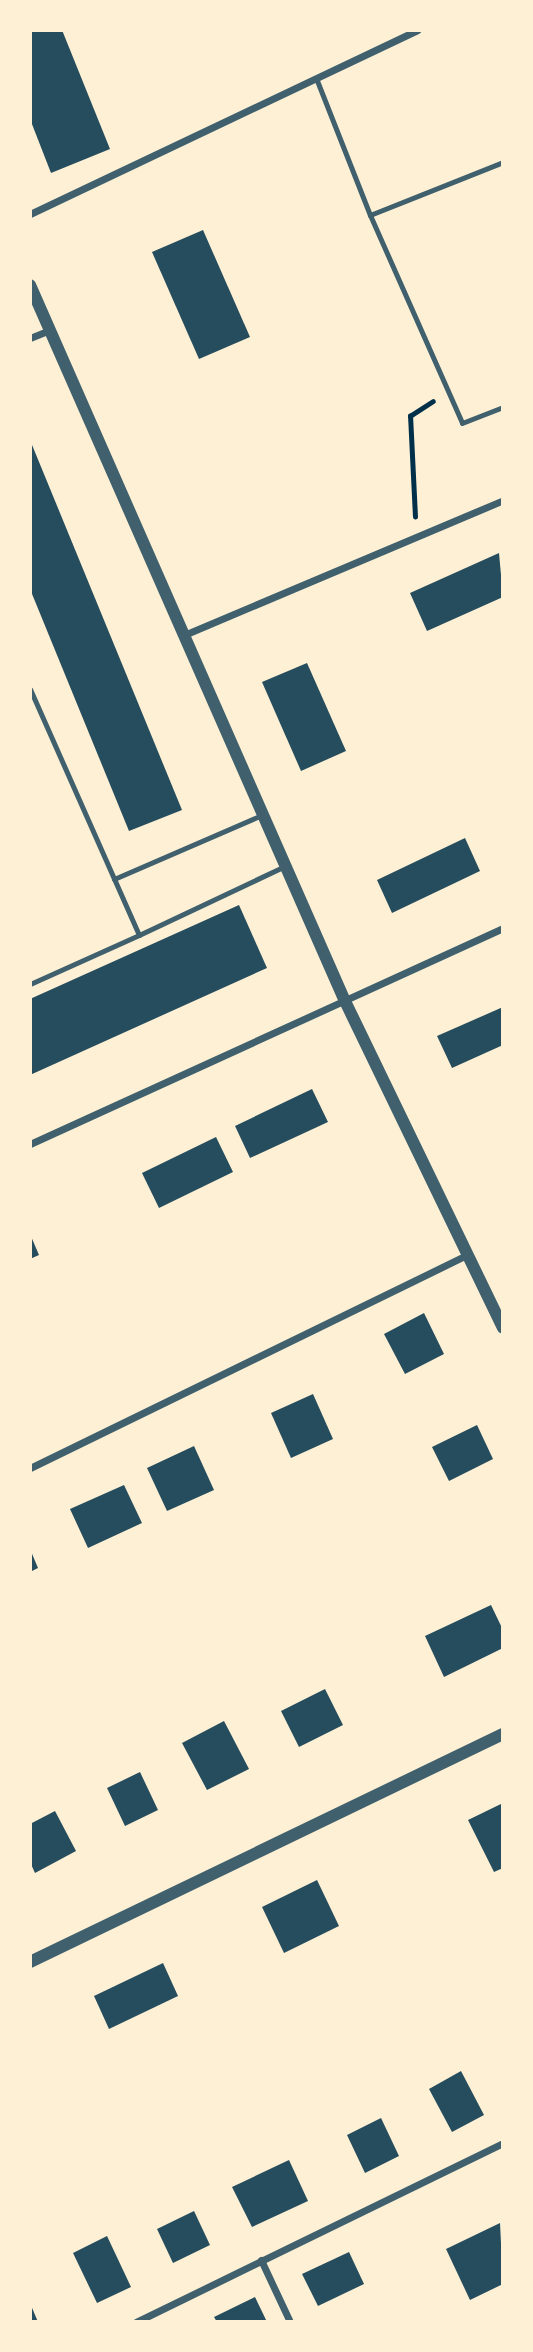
<!DOCTYPE html>
<style>
body{margin:0}
#map{position:relative;width:533px;height:2352px;overflow:hidden;background:#fdf0d5;font-family:Ubuntu,sans-serif}
div>[style]{position:absolute}
.building>*{inset:0;background:#264d5e}
.path>*{height:4.5px;margin:-2.25px;padding:0 2.25px;transform-origin:2.25px;border-radius:2.25px;background:#003049}
.service>*{height:5px;margin:-2.5px;padding:0 2.5px;transform-origin:2.5px;border-radius:2.5px;background:#3f606c}
.minor>*{height:7px;margin:-3.5px;padding:0 3.5px;transform-origin:3.5px;border-radius:3.5px;background:#3f606c}
.tertiary>*{height:12px;margin:-6px;padding:0 6px;transform-origin:6px;border-radius:6px;background:#3f606c}
span{translate:-50% -50%;white-space:nowrap;text-align:center;line-height:1.15;-webkit-text-stroke:7px #fdf0d5;paint-order:stroke}
.frame{position:absolute;inset:0;border:32px solid #fdf0d5;pointer-events:none}
</style>
<div id="map">
<div class="building">
<div style="clip-path:polygon(30px 30px,62px 30px,110px 149px,51px 173px,30px 119px)"></div>
<div style="clip-path:polygon(203px 230px,250px 337px,199px 359px,152px 252px)"></div>
<div style="clip-path:polygon(30px 440px,182px 810px,129px 831px,30px 589px)"></div>
<div style="clip-path:polygon(499px 553px,503px 597px,427px 631px,410px 593px)"></div>
<div style="clip-path:polygon(307px 663px,346px 751px,301px 771px,262px 682px)"></div>
<div style="clip-path:polygon(465px 838px,480px 871px,392px 913px,377px 880px)"></div>
<div style="clip-path:polygon(239px 905px,267px 968px,30px 1075px,30px 999px)"></div>
<div style="clip-path:polygon(503px 1007px,503px 1045px,452px 1068px,437px 1036px)"></div>
<div style="clip-path:polygon(312px 1089px,328px 1122px,250px 1158px,235px 1126px)"></div>
<div style="clip-path:polygon(216px 1137px,233px 1172px,159px 1208px,142px 1173px)"></div>
<div style="clip-path:polygon(30px 1234px,39px 1255px,30px 1259px)"></div>
<div style="clip-path:polygon(424px 1313px,444px 1354px,405px 1374px,384px 1334px)"></div>
<div style="clip-path:polygon(313px 1394px,333px 1439px,291px 1458px,271px 1413px)"></div>
<div style="clip-path:polygon(477px 1425px,493px 1459px,449px 1481px,432px 1447px)"></div>
<div style="clip-path:polygon(194px 1446px,214px 1490px,167px 1511px,147px 1468px)"></div>
<div style="clip-path:polygon(124px 1485px,142px 1523px,88px 1548px,70px 1509px)"></div>
<div style="clip-path:polygon(30px 1549px,38px 1568px,30px 1572px)"></div>
<div style="clip-path:polygon(491px 1605px,503px 1630px,503px 1648px,444px 1677px,425px 1636px)"></div>
<div style="clip-path:polygon(325px 1689px,343px 1725px,299px 1747px,281px 1711px)"></div>
<div style="clip-path:polygon(224px 1721px,249px 1769px,207px 1790px,182px 1743px)"></div>
<div style="clip-path:polygon(140px 1772px,158px 1810px,125px 1826px,107px 1788px)"></div>
<div style="clip-path:polygon(503px 1803px,503px 1868px,494px 1872px,468px 1820px)"></div>
<div style="clip-path:polygon(55px 1811px,76px 1851px,35px 1873px,30px 1862px,30px 1824px)"></div>
<div style="clip-path:polygon(317px 1880px,339px 1926px,284px 1953px,262px 1907px)"></div>
<div style="clip-path:polygon(163px 1963px,178px 1996px,109px 2029px,94px 1996px)"></div>
<div style="clip-path:polygon(461px 2071px,484px 2115px,452px 2132px,429px 2089px)"></div>
<div style="clip-path:polygon(381px 2118px,399px 2156px,365px 2173px,347px 2135px)"></div>
<div style="clip-path:polygon(289px 2160px,308px 2201px,252px 2227px,232px 2187px)"></div>
<div style="clip-path:polygon(194px 2211px,210px 2245px,173px 2263px,157px 2229px)"></div>
<div style="clip-path:polygon(500px 2223px,503px 2284px,470px 2300px,446px 2249px)"></div>
<div style="clip-path:polygon(107px 2236px,131px 2287px,97px 2303px,73px 2253px)"></div>
<div style="clip-path:polygon(349px 2252px,364px 2284px,318px 2306px,302px 2274px)"></div>
<div style="clip-path:polygon(255px 2297px,267px 2322px,217px 2322px,214px 2317px)"></div>
<div style="clip-path:polygon(30px 2303px,38px 2322px,30px 2322px)"></div>
</div>
<div class="path">
<div style="left:415px;top:517px;width:101px;rotate:-92.8deg"></div>
<div style="left:410px;top:416px;width:27px;rotate:-33deg"></div>
</div>
<div class="service">
<div style="left:316px;top:78px;width:147px;rotate:68.5deg"></div>
<div style="left:370px;top:215px;width:143px;rotate:-21.7deg"></div>
<div style="left:370px;top:215px;width:227px;rotate:66.1deg"></div>
<div style="left:462px;top:423px;width:44px;rotate:-21.3deg"></div>
<div style="left:30px;top:689px;width:269px;rotate:66.1deg"></div>
<div style="left:139px;top:935px;width:120px;rotate:155.8deg"></div>
<div style="left:114px;top:879px;width:161px;rotate:-23.4deg"></div>
<div style="left:139px;top:935px;width:161px;rotate:-25.3deg"></div>
</div>
<div class="minor">
<div style="left:30px;top:214px;width:429px;rotate:-25.4deg"></div>
<div style="left:30px;top:338px;width:22px;rotate:-22deg"></div>
<div style="left:184px;top:635px;width:346px;rotate:-22.9deg"></div>
<div style="left:30px;top:1144px;width:520px;rotate:-24.54deg"></div>
<div style="left:30px;top:1468px;width:486px;rotate:-26deg"></div>
<div style="left:261px;top:2260px;width:68px;rotate:64.9deg"></div>
<div style="left:136px;top:2322px;width:408px;rotate:-26deg"></div>
</div>
<div class="tertiary">
<div style="left:30px;top:285px;width:780px;rotate:66.26deg"></div>
<div style="left:344px;top:999px;width:365px;rotate:64.2deg"></div>
<div style="left:30px;top:1962px;width:525px;rotate:-25.74deg"></div>
</div>
<div class="frame"></div>
</div>
